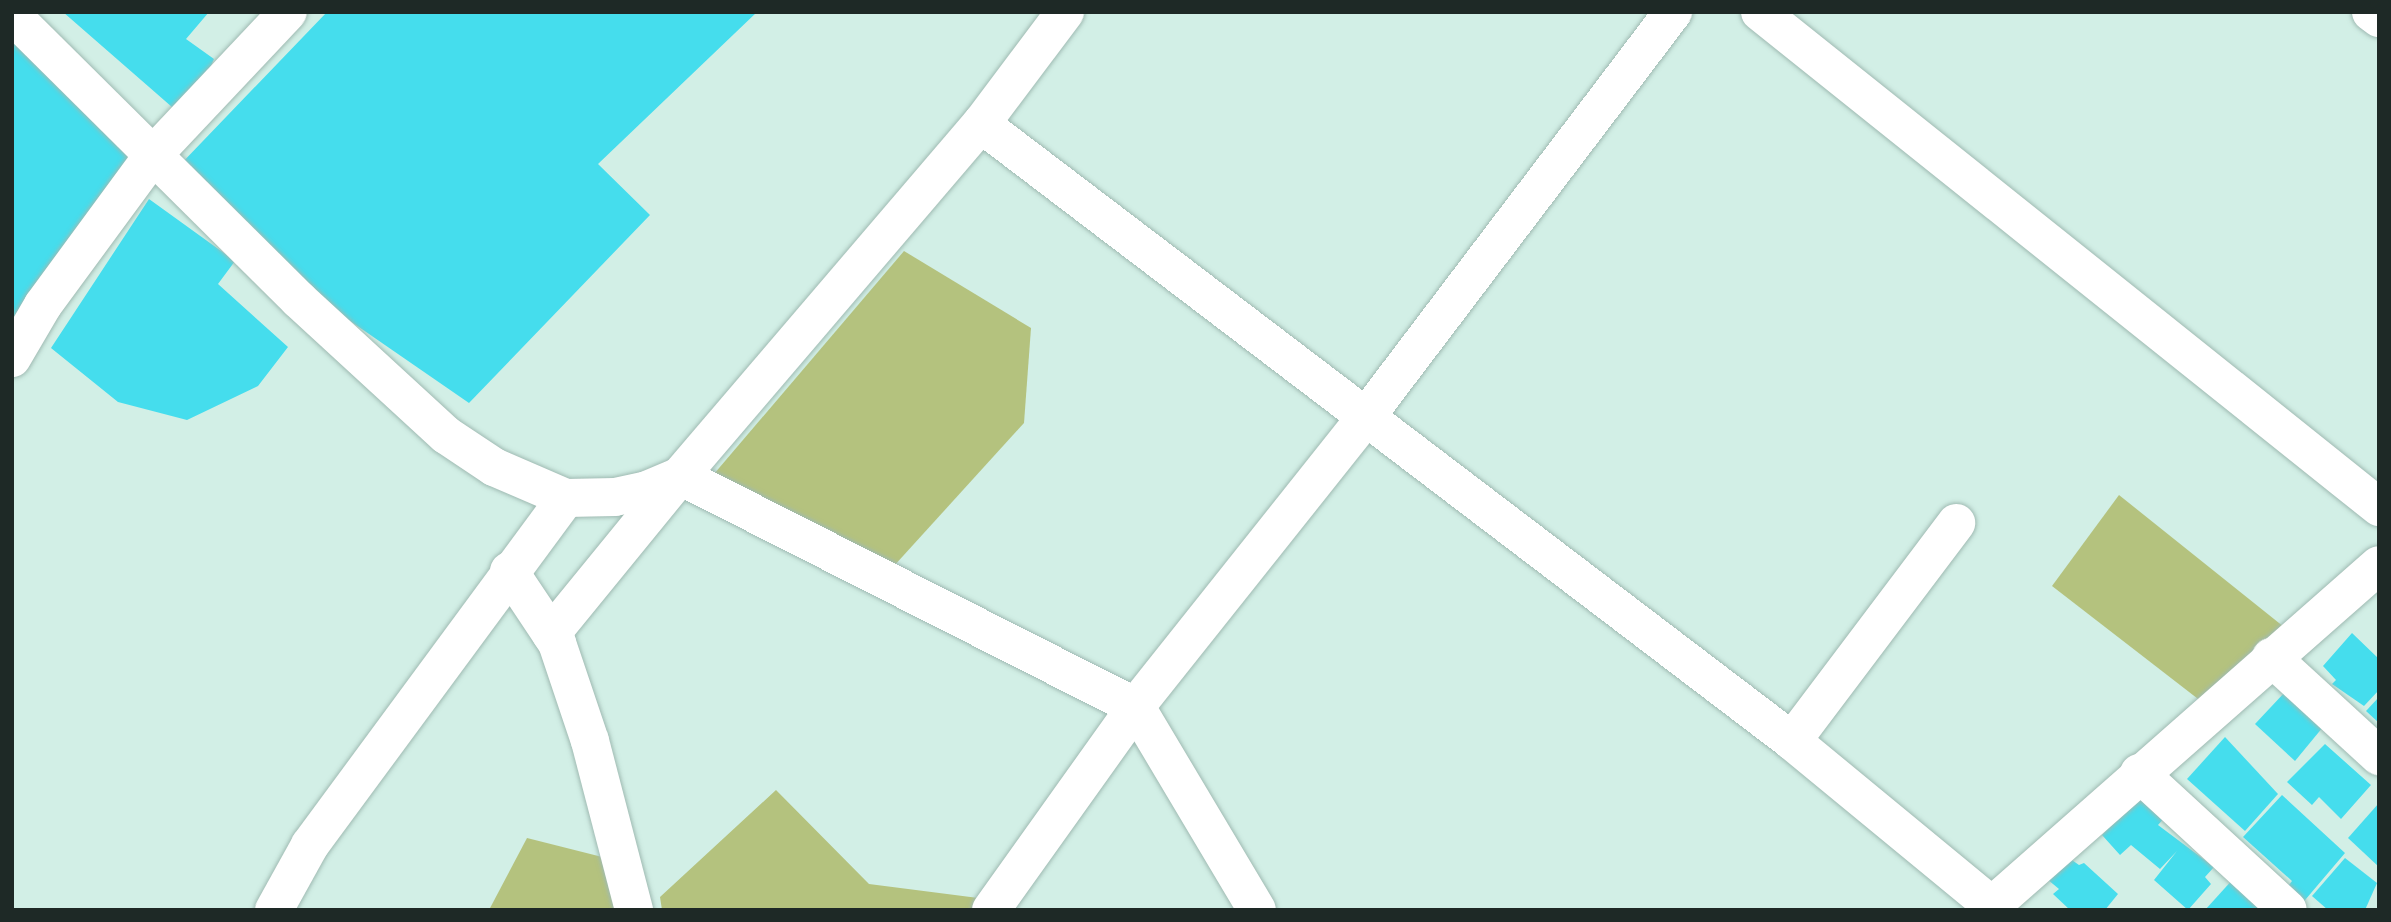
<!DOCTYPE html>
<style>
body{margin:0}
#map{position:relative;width:2391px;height:922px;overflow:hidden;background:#d2efe6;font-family:Mulish,sans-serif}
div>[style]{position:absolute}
.green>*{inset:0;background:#b4c27e}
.building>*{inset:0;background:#45dded}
.roads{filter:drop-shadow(0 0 2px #9fbab2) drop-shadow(0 0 2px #9fbab2)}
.minor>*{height:38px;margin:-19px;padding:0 19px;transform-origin:19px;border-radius:19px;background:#fff}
span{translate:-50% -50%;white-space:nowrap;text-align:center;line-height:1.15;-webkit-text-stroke:5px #fff;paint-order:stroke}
.frame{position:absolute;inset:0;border:14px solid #1e2926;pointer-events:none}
</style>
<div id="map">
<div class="green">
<div style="clip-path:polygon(904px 251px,1031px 328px,1024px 423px,883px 578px,708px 481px)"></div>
<div style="clip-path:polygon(2119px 495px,2284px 627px,2202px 702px,2052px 586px)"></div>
<div style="clip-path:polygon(776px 790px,869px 884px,986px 899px,979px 910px,662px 910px,660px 897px)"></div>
<div style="clip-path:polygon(527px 838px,622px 862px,634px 910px,489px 910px)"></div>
</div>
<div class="building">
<div style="clip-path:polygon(63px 12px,209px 12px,186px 39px,214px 59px,201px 89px,180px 114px)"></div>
<div style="clip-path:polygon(327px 12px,757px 12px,598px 164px,650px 215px,469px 403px,311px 294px,178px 167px)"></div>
<div style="clip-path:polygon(12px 17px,144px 152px,12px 337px)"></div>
<div style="clip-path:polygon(149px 199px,235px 261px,218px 284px,288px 347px,258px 386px,187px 420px,118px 402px,51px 348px)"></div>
<div style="clip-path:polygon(2352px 633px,2379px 659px,2379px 690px,2364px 706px,2332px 684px,2336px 680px,2323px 666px)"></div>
<div style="clip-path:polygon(2285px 692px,2323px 727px,2295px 761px,2255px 724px)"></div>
<div style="clip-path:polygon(2379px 697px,2379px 723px,2366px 711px)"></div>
<div style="clip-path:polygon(2225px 737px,2278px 794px,2245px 831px,2187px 779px)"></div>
<div style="clip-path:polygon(2325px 744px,2371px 785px,2341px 819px,2319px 797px,2312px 805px,2287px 782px)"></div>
<div style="clip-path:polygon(2141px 794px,2166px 816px,2158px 825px,2214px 867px,2205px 877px,2211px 884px,2188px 910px,2154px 880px,2177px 851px,2160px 869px,2131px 845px,2120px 855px,2102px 835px)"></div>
<div style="clip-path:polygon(2282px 795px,2345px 853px,2300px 906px,2286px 889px,2292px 881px,2243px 837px)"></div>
<div style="clip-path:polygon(2379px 803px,2379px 867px,2348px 838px)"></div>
<div style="clip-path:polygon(2069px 858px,2079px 865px,2084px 863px,2118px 894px,2105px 910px,2070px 910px,2053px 894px,2059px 889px,2047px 879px)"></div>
<div style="clip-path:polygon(2345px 858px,2377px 883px,2365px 910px,2328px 910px,2312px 896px)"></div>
<div style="clip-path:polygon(2234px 878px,2269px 910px,2205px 910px)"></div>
</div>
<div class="roads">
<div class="minor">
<div style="left:1760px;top:12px;width:793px;rotate:38.65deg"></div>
<div style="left:2371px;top:12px;width:10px;rotate:37deg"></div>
<div style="left:12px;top:15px;width:403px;rotate:44.8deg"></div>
<div style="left:298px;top:299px;width:201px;rotate:42.6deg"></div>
<div style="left:446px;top:435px;width:58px;rotate:33.7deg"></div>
<div style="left:494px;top:467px;width:78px;rotate:23.3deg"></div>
<div style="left:566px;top:498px;width:49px;rotate:-1.2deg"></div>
<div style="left:615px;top:497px;width:33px;rotate:-12deg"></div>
<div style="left:647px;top:490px;width:36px;rotate:-23deg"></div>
<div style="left:680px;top:476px;width:463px;rotate:-49.5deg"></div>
<div style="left:981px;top:124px;width:140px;rotate:-53.1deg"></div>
<div style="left:981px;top:124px;width:1019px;rotate:37.26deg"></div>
<div style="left:1792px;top:741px;width:266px;rotate:39.5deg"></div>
<div style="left:12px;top:358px;width:61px;rotate:-59.7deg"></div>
<div style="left:43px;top:305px;width:187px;rotate:-53.7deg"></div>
<div style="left:154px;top:154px;width:195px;rotate:-46.7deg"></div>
<div style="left:509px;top:571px;width:87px;rotate:56.3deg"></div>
<div style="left:557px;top:643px;width:103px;rotate:71.4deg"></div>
<div style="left:590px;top:741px;width:175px;rotate:75.4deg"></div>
<div style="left:551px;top:634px;width:204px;rotate:-50.8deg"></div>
<div style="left:680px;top:476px;width:511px;rotate:26.87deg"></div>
<div style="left:1136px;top:707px;width:236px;rotate:59.2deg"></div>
<div style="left:2271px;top:657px;width:147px;rotate:42.5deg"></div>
<div style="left:1792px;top:741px;width:273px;rotate:-53deg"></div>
<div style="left:2139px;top:773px;width:202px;rotate:42.6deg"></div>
<div style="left:274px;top:910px;width:74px;rotate:-61deg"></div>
<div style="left:310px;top:845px;width:431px;rotate:-53.6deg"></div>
<div style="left:991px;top:910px;width:257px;rotate:-54.5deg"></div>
<div style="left:1140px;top:701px;width:362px;rotate:-51.5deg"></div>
<div style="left:1365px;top:418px;width:510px;rotate:-52.82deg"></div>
<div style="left:1987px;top:910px;width:522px;rotate:-41.35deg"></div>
</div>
</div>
<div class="frame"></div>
</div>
